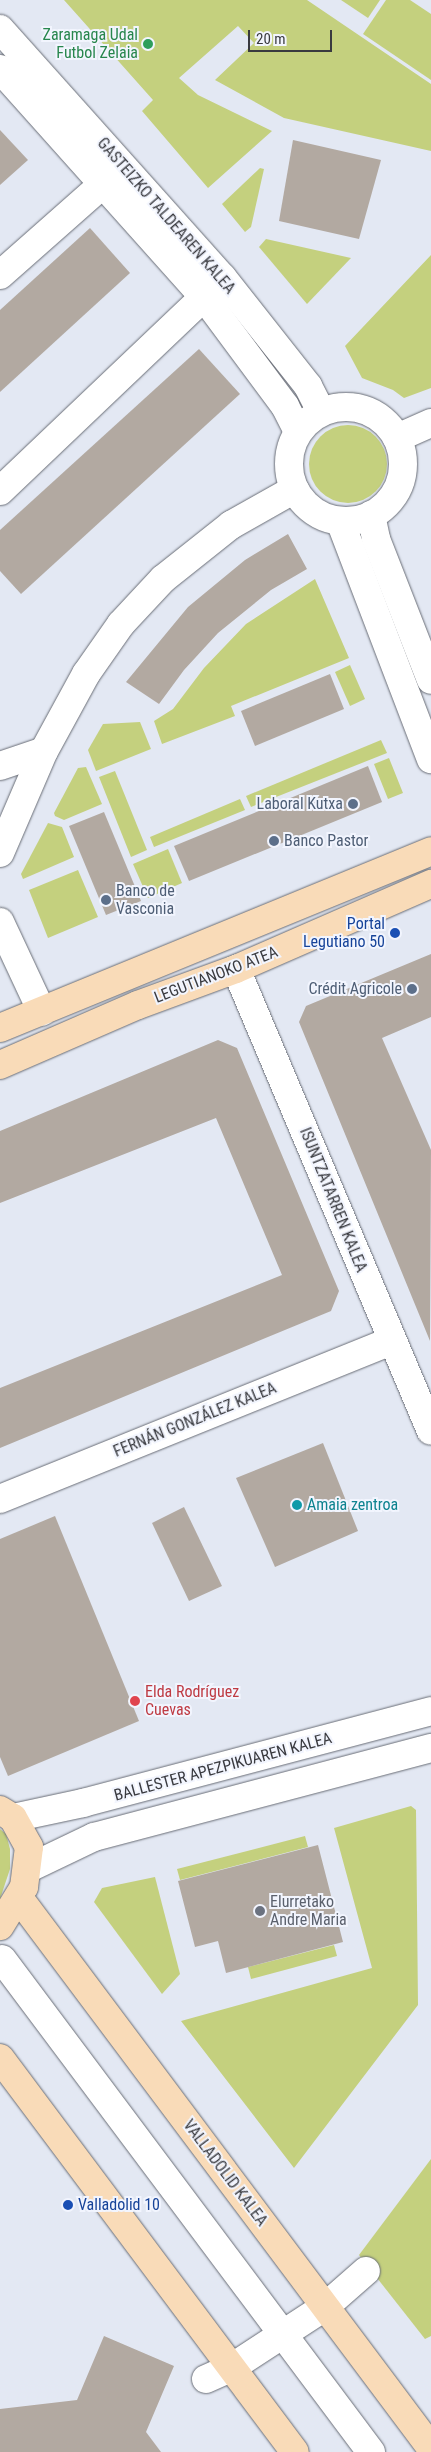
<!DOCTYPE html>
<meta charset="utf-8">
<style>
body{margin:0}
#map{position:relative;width:431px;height:2452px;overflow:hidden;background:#e3e8f3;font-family:"Roboto Condensed",sans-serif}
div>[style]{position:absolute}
.green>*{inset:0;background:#c4d07e}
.round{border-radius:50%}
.building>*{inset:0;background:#b2a9a1}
.roads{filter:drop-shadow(0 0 1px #696d76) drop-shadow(0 0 1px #696d76)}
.minor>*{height:28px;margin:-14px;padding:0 14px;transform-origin:14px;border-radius:14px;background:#fff}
.minor>.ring{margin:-14px;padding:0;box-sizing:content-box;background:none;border:28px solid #fff;border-radius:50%}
.major>*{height:28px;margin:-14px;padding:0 14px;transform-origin:14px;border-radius:14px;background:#f9dbb8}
.dots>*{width:14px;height:14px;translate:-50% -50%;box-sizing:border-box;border:2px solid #f2f5fe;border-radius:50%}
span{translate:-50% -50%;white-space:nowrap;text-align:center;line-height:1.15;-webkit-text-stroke:4px #f2f5fe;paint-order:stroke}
.leisure-label{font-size:16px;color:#27864d}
.right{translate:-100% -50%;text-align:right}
.street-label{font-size:16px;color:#393a3f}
.service-label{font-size:16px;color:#4e5e75}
.left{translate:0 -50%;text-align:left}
.transit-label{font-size:16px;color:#164399}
.culture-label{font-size:16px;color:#0d838f}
.health-label{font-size:16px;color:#be3a42}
.worship-label{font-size:16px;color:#5b616d}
.scale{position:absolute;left:248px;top:30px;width:84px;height:22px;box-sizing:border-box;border:2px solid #393a3f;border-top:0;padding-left:6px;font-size:15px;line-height:18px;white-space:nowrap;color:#393a3f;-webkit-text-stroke:4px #f2f5fe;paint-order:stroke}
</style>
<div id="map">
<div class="green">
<div style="clip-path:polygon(64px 0,307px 0,431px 84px,431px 151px,284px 118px,215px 80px,254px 43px,238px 26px,179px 78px,198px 95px,272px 131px,208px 188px,142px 111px,153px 100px)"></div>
<div style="clip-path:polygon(341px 0,380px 0,368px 18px)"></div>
<div style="clip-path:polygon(386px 0,410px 0,431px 14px,431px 80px,363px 34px)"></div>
<div style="clip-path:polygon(260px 168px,264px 169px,251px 227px,245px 232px,222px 204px)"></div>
<div style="clip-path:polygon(266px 239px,351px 258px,307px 304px,259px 247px)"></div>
<div style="clip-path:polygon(431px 255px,431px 388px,404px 398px,393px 390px,362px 378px,345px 346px)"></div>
<div class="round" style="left:309px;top:425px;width:78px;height:78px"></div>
<div style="clip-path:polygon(315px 579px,349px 658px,231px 706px,235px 716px,162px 744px,154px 721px,173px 709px,204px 668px,246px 624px)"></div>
<div style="clip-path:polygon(350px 665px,365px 699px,350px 706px,335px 672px)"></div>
<div style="clip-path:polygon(140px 722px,151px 749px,96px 771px,88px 750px,103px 724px)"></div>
<div style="clip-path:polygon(381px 740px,387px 753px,251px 807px,246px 796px)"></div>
<div style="clip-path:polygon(389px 758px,403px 793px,388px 799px,374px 764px)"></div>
<div style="clip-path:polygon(86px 767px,102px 804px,64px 820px,55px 816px,54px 813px,78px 768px)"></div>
<div style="clip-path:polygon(115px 771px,147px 850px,131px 857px,99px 777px)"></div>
<div style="clip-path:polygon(240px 799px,245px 810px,154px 847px,150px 837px)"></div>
<div style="clip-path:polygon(48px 823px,62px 827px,74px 857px,23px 879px,21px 874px)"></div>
<div style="clip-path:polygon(168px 849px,182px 883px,148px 898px,133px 864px)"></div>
<div style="clip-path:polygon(78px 870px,98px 917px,48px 938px,29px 890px)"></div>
<div style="clip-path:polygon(411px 1806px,416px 1810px,418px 2005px,294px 2168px,181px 2021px,372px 1968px,334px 1828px)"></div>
<div style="clip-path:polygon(0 1829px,6px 1834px,10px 1849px,10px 1869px,0 1899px)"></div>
<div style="clip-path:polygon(305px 1836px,308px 1847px,180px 1880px,177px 1869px)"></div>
<div style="clip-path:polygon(155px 1877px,180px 1974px,162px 1994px,94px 1902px,102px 1888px)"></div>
<div style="clip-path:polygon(334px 1945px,337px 1956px,251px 1979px,248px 1967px)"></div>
<div style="clip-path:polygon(431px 2159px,431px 2336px,425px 2339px,359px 2255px)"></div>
</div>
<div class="building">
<div style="clip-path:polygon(0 130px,28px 160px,0 185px)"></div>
<div style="clip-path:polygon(293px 140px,381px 160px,359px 239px,279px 221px)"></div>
<div style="clip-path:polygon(90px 228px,130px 273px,0 392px,0 310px)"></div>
<div style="clip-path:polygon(199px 349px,240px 394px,21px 594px,0 571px,0 530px)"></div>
<div style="clip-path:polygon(288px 534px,307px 569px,271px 590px,218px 633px,184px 670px,159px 704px,126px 682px,188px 607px,245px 560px)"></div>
<div style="clip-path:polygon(330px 674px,344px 709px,255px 746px,241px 711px)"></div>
<div style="clip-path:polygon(368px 766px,382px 802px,189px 881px,174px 846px)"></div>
<div style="clip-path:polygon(104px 812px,141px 901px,106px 915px,69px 826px)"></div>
<div style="clip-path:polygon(431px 954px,431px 1017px,382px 1038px,431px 1150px,430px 1341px,299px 1022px,306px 1006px)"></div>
<div style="clip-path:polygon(218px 1040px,237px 1048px,339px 1291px,331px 1311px,0 1448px,0 1388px,282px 1275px,216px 1118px,0 1203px,0 1131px)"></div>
<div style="clip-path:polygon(323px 1443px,358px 1531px,275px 1567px,236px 1478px)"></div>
<div style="clip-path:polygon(184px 1507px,222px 1586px,189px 1601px,152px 1523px)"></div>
<div style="clip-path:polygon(55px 1516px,139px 1721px,8px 1776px,0 1757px,0 1539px)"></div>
<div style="clip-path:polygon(318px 1845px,343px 1942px,226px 1973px,218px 1941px,195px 1947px,178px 1881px)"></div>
<div style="clip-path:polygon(104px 2336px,174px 2366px,146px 2432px,161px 2452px,0 2452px,0 2409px,77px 2400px)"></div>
</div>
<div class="roads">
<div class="minor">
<div style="left:0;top:29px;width:333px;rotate:48.2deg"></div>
<div style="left:222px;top:277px;width:139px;rotate:51.7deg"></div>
<div style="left:308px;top:386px;width:29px;rotate:63deg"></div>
<div style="left:0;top:69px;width:306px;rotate:48.2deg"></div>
<div style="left:204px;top:297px;width:136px;rotate:53.4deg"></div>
<div style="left:285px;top:406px;width:29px;rotate:63deg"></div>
<div style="left:0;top:275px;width:139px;rotate:-41.5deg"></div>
<div class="ring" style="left:289px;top:407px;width:86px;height:86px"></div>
<div style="left:397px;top:438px;width:37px;rotate:-24deg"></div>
<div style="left:0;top:491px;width:282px;rotate:-43.6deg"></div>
<div style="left:371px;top:515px;width:25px;rotate:78deg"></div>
<div style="left:376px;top:539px;width:151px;rotate:68.7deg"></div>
<div style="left:340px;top:521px;width:255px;rotate:69.1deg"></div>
<div style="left:0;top:766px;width:46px;rotate:-18.8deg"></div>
<div style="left:0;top:853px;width:111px;rotate:-66.7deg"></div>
<div style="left:44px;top:751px;width:88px;rotate:-61.4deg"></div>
<div style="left:86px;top:674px;width:61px;rotate:-55deg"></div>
<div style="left:121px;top:624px;width:62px;rotate:-47deg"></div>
<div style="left:163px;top:579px;width:87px;rotate:-38.5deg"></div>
<div style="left:231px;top:525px;width:73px;rotate:-29.4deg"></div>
<div style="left:0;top:922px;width:99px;rotate:65deg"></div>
<div style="left:236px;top:969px;width:501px;rotate:67.12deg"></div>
<div style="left:0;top:1499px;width:422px;rotate:-22deg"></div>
<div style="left:13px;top:1818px;width:72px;rotate:-12.1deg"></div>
<div style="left:83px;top:1803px;width:360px;rotate:-14.8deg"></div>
<div style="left:29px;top:1868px;width:72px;rotate:-25.5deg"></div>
<div style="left:94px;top:1837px;width:349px;rotate:-14.8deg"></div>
<div style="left:2px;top:1959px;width:616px;rotate:53.19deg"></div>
<div style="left:206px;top:2379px;width:27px;rotate:-24deg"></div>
<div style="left:231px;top:2368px;width:113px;rotate:-33.1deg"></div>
<div style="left:326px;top:2306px;width:53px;rotate:-41.2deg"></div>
</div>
<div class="major">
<div style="left:0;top:1028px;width:466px;rotate:-22.3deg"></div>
<div style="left:0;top:1065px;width:150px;rotate:-23.5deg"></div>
<div style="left:138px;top:1005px;width:104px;rotate:-20.2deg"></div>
<div style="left:236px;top:969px;width:213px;rotate:-23.6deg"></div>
<div style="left:0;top:1810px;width:15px;rotate:32deg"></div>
<div style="left:13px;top:1818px;width:33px;rotate:61deg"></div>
<div style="left:29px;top:1847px;width:40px;rotate:97.1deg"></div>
<div style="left:24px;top:1887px;width:46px;rotate:121.6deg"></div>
<div style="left:19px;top:1898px;width:687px;rotate:53.16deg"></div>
<div style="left:0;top:2058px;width:492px;rotate:53.2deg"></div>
</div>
</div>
<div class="dots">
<div style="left:148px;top:44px;background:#2e9e5b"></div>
<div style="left:353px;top:804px;background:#5c6f8a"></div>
<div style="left:274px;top:841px;background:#5c6f8a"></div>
<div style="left:106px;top:900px;background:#5c6f8a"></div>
<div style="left:395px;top:933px;background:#1a4fb4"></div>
<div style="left:412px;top:989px;background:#5c6f8a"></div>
<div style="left:297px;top:1505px;background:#0f9aa8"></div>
<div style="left:135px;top:1701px;background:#e0444e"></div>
<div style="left:260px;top:1911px;background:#6b7280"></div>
<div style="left:68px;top:2205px;background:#1a4fb4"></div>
</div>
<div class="leisure-label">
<span class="right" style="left:138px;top:44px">Zaramaga Udal<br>Futbol Zelaia</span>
</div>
<div class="street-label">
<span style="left:166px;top:216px;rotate:49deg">GASTEIZKO TALDEAREN KALEA</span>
<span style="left:216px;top:975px;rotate:-21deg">LEGUTIANOKO ATEA</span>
<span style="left:333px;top:1200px;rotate:68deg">ISUNTZATARREN KALEA</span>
<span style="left:195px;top:1420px;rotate:-22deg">FERNÁN GONZÁLEZ KALEA</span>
<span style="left:223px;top:1767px;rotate:-15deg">BALLESTER APEZPIKUAREN KALEA</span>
<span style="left:225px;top:2173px;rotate:53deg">VALLADOLID KALEA</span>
</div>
<div class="service-label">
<span class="right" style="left:343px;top:804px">Laboral Kutxa</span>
<span class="left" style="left:284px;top:841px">Banco Pastor</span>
<span class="left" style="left:116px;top:900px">Banco de<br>Vasconia</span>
<span class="right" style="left:402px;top:989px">Crédit Agricole</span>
</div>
<div class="transit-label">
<span class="right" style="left:385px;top:933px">Portal<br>Legutiano 50</span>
<span class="left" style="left:78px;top:2205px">Valladolid 10</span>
</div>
<div class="culture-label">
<span class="left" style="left:307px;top:1505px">Amaia zentroa</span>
</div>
<div class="health-label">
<span class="left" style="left:145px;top:1701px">Elda Rodríguez<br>Cuevas</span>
</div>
<div class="worship-label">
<span class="left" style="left:270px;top:1911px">Elurretako<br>Andre Maria</span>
</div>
<div class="scale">20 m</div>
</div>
